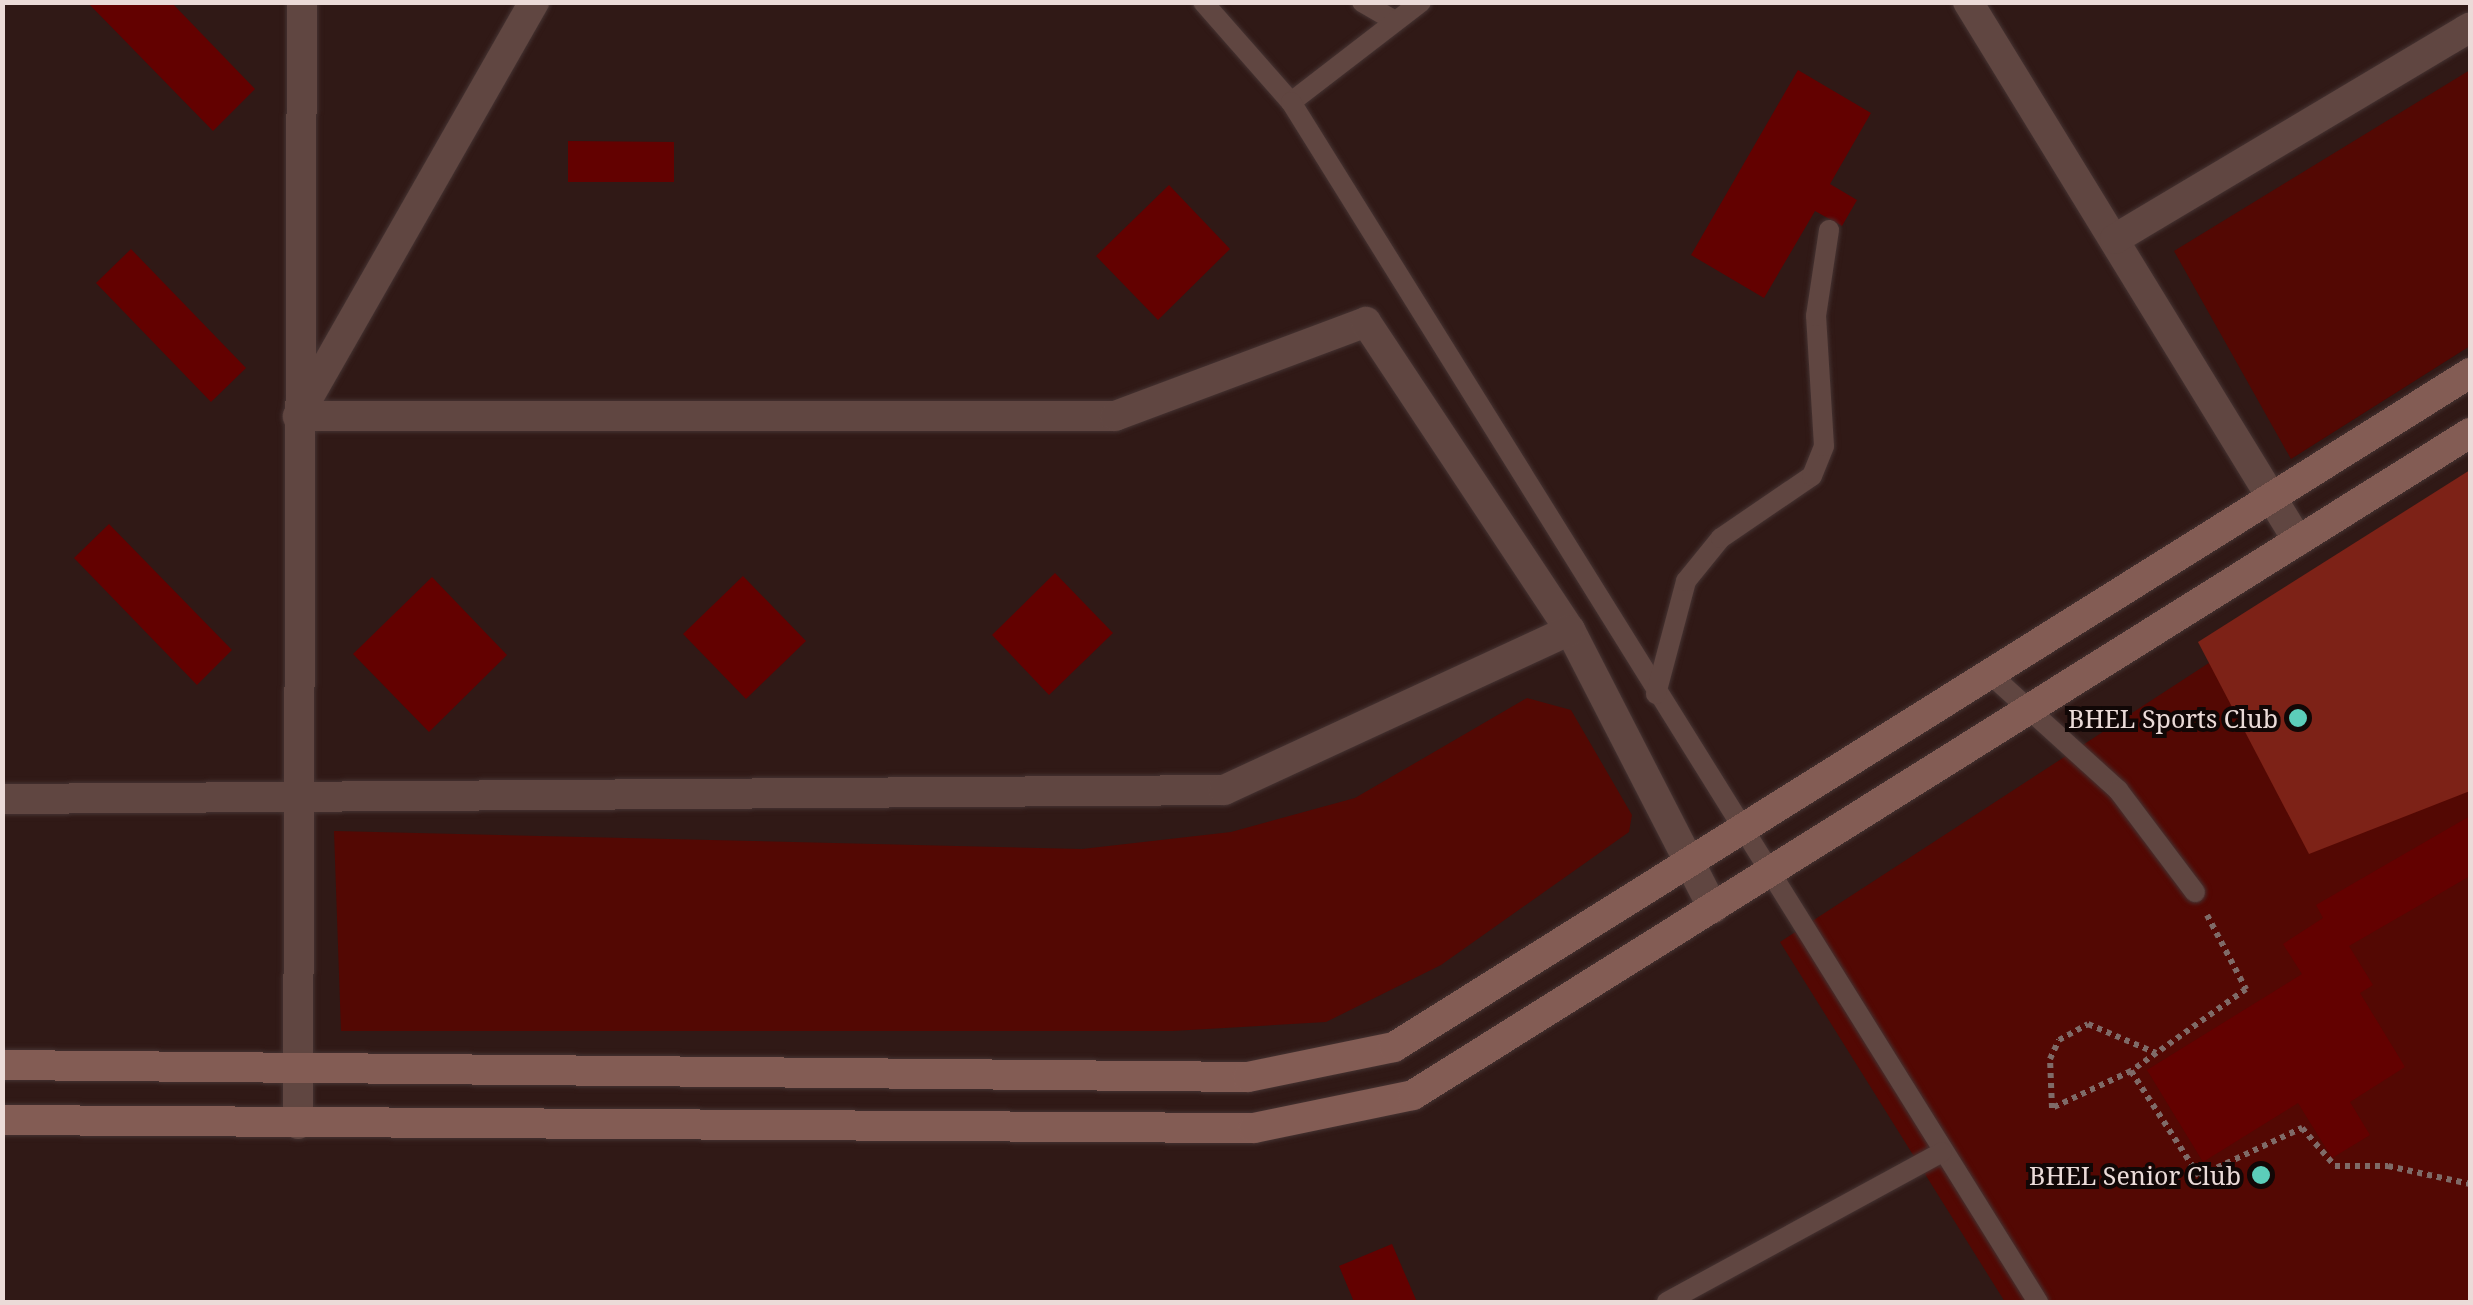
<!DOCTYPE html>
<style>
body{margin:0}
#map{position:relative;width:2473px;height:1305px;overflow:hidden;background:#301916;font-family:"Noto Serif",serif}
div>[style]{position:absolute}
.green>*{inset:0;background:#530803}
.forest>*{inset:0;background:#7d2217}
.building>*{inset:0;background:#630100}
.path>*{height:6px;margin-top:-3px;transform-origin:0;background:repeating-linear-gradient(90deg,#7f6b68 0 5px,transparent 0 10px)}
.roads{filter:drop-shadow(0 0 2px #453332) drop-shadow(0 0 2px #453332)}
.lane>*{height:20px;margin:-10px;padding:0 10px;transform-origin:10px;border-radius:10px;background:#604641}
.street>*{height:30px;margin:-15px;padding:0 15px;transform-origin:15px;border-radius:15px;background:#604641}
.secondary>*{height:30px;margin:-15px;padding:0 15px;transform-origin:15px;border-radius:15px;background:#835c54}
.dots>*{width:28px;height:28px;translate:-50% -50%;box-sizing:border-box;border:5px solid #110706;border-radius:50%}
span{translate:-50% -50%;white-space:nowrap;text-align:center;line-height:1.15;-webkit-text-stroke:8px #110706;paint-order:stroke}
.poi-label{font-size:25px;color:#ebdbd8}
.right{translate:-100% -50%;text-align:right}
.frame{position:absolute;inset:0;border:5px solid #ebdbd8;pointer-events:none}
</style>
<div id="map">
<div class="green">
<div style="clip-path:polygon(2470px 70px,2470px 346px,2291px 459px,2174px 251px)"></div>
<div style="clip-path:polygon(2470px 493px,2470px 1302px,2005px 1302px,1780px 942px)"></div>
<div style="clip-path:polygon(1527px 698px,1571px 710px,1632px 815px,1629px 832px,1441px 965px,1326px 1022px,1172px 1031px,341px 1031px,334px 831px,1082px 849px,1231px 832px,1355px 798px)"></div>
</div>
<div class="forest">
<div style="clip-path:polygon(2470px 470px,2470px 791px,2309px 854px,2198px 642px)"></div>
</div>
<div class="building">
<div style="clip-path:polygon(171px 2px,255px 89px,213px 131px,90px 5px)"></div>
<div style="clip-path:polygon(1798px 70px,1871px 113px,1830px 184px,1857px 200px,1842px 226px,1815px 211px,1764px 298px,1691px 255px)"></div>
<div style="clip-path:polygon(568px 141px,674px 142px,674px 182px,568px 182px)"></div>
<div style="clip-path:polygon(1169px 185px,1230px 249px,1158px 320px,1096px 256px)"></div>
<div style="clip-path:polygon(131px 249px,246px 368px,211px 402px,96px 283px)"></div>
<div style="clip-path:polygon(109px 524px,232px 650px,197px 685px,74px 558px)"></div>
<div style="clip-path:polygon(1055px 573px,1113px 633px,1049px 695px,992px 635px)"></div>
<div style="clip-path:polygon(743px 576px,806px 641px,746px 699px,683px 634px)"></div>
<div style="clip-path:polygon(432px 577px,507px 655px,429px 732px,353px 654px)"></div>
<div style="clip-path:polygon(2470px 816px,2470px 876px,2349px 946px,2373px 985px,2360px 993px,2405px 1067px,2350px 1102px,2370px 1135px,2332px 1158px,2298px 1103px,2203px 1162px,2147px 1070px,2302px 974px,2283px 944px,2323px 918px,2316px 905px)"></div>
<div style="clip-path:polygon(1392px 1244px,1417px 1302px,1354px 1302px,1339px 1266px)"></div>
</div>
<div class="path">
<div style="left:2207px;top:915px;width:84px;rotate:62.2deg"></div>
<div style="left:2246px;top:989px;width:141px;rotate:144.5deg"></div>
<div style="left:2131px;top:1071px;width:125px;rotate:57.1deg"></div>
<div style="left:2199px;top:1176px;width:114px;rotate:-25deg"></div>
<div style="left:2302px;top:1128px;width:50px;rotate:49deg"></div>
<div style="left:2335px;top:1166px;width:53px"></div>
<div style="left:2388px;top:1166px;width:84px;rotate:12.4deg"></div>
<div style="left:2131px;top:1071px;width:87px;rotate:154.9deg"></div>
<div style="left:2052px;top:1108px;width:49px;rotate:-92.3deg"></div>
<div style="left:2050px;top:1059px;width:21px;rotate:-65deg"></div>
<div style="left:2059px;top:1040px;width:33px;rotate:-29deg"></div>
<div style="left:2088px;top:1024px;width:74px;rotate:23.1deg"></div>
</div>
<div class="roads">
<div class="lane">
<div style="left:1203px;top:2px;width:133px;rotate:48.7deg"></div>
<div style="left:1362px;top:2px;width:36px;rotate:30deg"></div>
<div style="left:1421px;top:2px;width:164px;rotate:142.4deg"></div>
<div style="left:1291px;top:102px;width:1414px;rotate:58.1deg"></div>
<div style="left:1990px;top:674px;width:173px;rotate:42.2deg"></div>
<div style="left:2118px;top:790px;width:128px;rotate:53deg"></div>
<div style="left:1656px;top:694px;width:117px;rotate:-75.1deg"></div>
<div style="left:1686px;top:581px;width:55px;rotate:-50.9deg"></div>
<div style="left:1721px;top:538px;width:110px;rotate:-34.3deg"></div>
<div style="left:1812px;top:476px;width:32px;rotate:-68deg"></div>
<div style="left:1824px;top:446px;width:130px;rotate:-93.5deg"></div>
<div style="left:1816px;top:316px;width:87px;rotate:-81.4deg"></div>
<div style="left:1667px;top:1302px;width:313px;rotate:-28.6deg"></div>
</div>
<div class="street">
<div style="left:534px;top:2px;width:477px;rotate:119.7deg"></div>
<div style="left:298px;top:416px;width:817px"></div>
<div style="left:1115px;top:416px;width:268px;rotate:-20.5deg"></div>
<div style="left:1366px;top:322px;width:369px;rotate:56.5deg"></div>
<div style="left:1570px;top:630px;width:313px;rotate:62.8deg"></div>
<div style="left:1968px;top:2px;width:632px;rotate:58.52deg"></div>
<div style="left:2115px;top:239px;width:413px;rotate:-30.8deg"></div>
<div style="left:2px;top:799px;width:1222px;rotate:-0.42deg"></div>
<div style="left:1224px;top:790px;width:381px;rotate:-24.8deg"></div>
<div style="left:298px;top:1124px;width:1122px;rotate:-89.8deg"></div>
</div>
<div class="secondary">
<div style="left:2px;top:1065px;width:1246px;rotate:0.55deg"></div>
<div style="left:1248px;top:1077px;width:149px;rotate:-11.6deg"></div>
<div style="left:1394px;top:1047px;width:1270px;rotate:-32.06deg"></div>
<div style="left:2px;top:1120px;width:1252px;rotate:0.37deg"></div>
<div style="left:1254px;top:1128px;width:162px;rotate:-11.7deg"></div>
<div style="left:1413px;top:1095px;width:1247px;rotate:-32.06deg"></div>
</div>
</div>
<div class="dots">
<div style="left:2298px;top:718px;background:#5cceba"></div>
<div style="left:2261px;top:1175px;background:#5cceba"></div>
</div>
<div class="poi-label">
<span class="right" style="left:2278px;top:718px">BHEL Sports Club</span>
<span class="right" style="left:2241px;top:1175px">BHEL Senior Club</span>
</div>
<div class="frame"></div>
</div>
